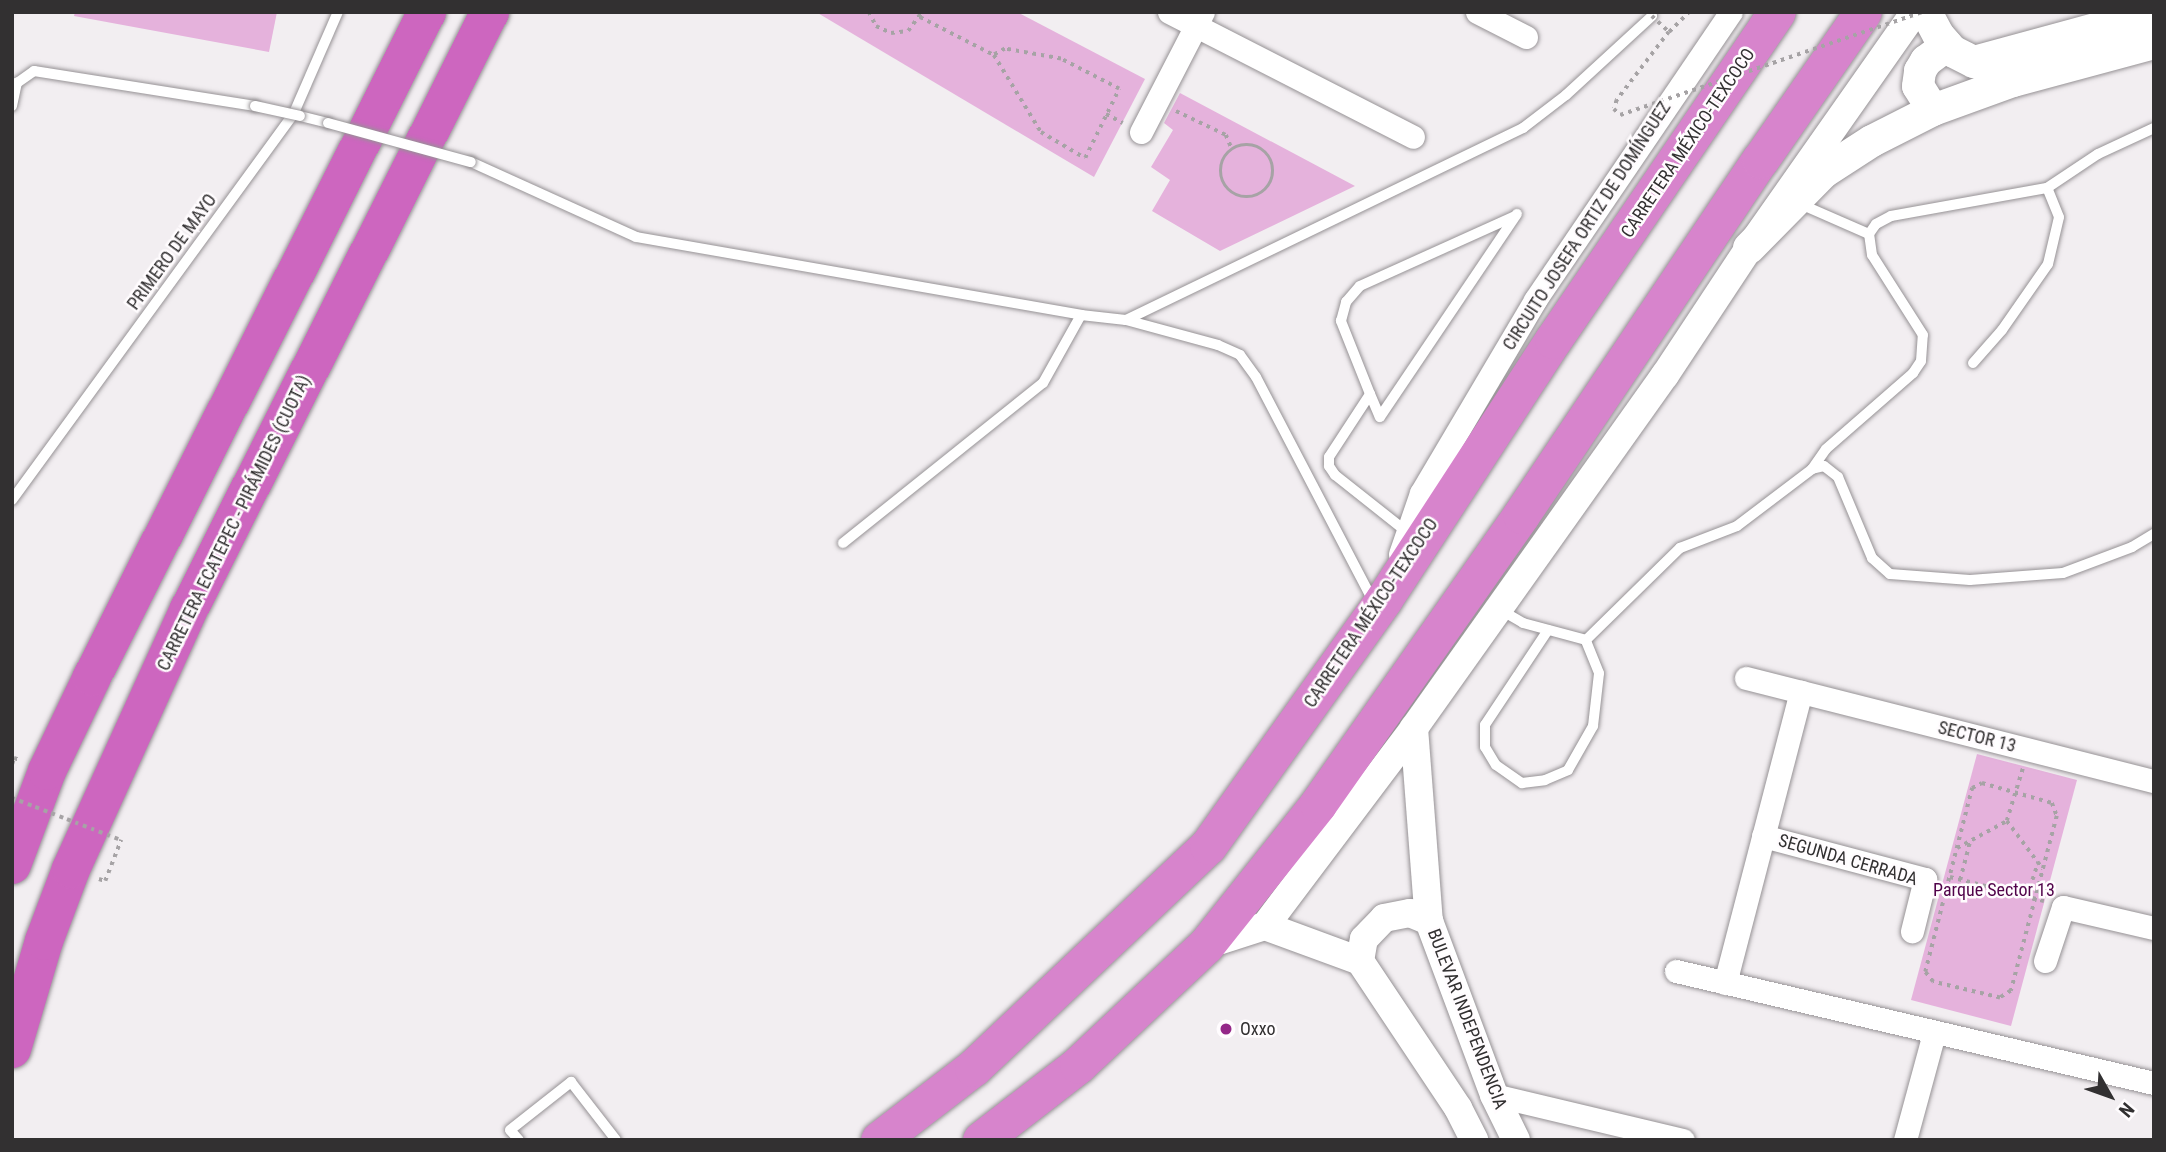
<!DOCTYPE html>
<meta charset="utf-8">
<style>
body{margin:0}
#map{position:relative;width:2166px;height:1152px;overflow:hidden;background:#f2eef1;font-family:"Roboto Condensed",sans-serif}
div>[style]{position:absolute}
.green>*{inset:0;background:#e5b2dc}
.path>*{height:3.5px;margin-top:-1.75px;transform-origin:0;background:repeating-linear-gradient(90deg,#a6a3a5 0 3.5px,transparent 0 8.5px)}
.path>.ring{margin:-1.75px;padding:0;box-sizing:content-box;background:none;border:3.5px solid #a6a3a5;border-radius:50%}
.roads{filter:drop-shadow(0 0 2px #969295) drop-shadow(0 0 2px #969295)}
.service>*{height:10px;margin:-5px;padding:0 5px;transform-origin:5px;border-radius:5px;background:#fff}
.minor>*{height:23px;margin:-11.5px;padding:0 11.5px;transform-origin:11.5px;border-radius:11.5px;background:#fff}
.tertiary>*{height:28px;margin:-14px;padding:0 14px;transform-origin:14px;border-radius:14px;background:#fff}
.secondary>*{height:32px;margin:-16px;padding:0 16px;transform-origin:16px;border-radius:16px;background:#fff}
.trunk>*{height:37px;margin:-18.5px;padding:0 18.5px;transform-origin:18.5px;border-radius:18.5px;background:#d784cc}
.motorway>*{height:38px;margin:-19px;padding:0 19px;transform-origin:19px;border-radius:19px;background:#cd66bf}
.path-bridge>*{height:3.5px;margin-top:-1.75px;transform-origin:0;background:repeating-linear-gradient(90deg,#a6a3a5 0 3.5px,transparent 0 8.5px)}
.bridges{filter:drop-shadow(0 0 2px #969295) drop-shadow(0 0 2px #969295)}
.service-bridge>*{height:10px;margin:-5px;padding:0 5px;transform-origin:5px;border-radius:5px;background:#fff}
.dots>*{width:19px;height:19px;translate:-50% -50%;box-sizing:border-box;border:4px solid #fffcfe;border-radius:50%}
span{translate:-50% -50%;white-space:nowrap;text-align:center;line-height:1.15;-webkit-text-stroke:5px #fffcfe;paint-order:stroke}
.street-label{font-size:18px;color:#323031}
.park-label{font-size:18px;color:#51034a}
.poi-label{font-size:18px;color:#323031}
.left{translate:0 -50%;text-align:left}
.frame{position:absolute;inset:0;border:14px solid #323031;pointer-events:none}
.north{position:absolute;left:2075px;top:1061px;width:70px;height:70px;-webkit-text-stroke:5px #fffcfe;paint-order:stroke;rotate:130deg;font-size:19px;font-weight:700;line-height:28px;text-align:center;color:#323031}
.north::after{content:'';display:block;margin:auto;width:24px;height:32px;background:#323031;clip-path:polygon(50% 0,100% 100%,50% 72%,0 100%)}
</style>
<div id="map">
<div class="green">
<div style="clip-path:polygon(75px 12px,277px 12px,269px 52px,74px 16px)"></div>
<div style="clip-path:polygon(816px 12px,1017px 12px,1145px 79px,1094px 177px)"></div>
<div style="clip-path:polygon(1180px 93px,1355px 186px,1220px 251px,1152px 211px,1170px 180px,1151px 167px,1173px 130px,1164px 123px)"></div>
<div style="clip-path:polygon(1977px 754px,2077px 780px,2011px 1026px,1911px 1000px)"></div>
</div>
<div class="path">
<div style="left:869px;top:12px;width:16px;rotate:63deg"></div>
<div style="left:876px;top:26px;width:17px;rotate:25deg"></div>
<div style="left:891px;top:33px;width:17px;rotate:-7deg"></div>
<div style="left:908px;top:31px;width:24px;rotate:-54deg"></div>
<div style="left:920px;top:17px;width:83px;rotate:27.2deg"></div>
<div style="left:994px;top:55px;width:90px;rotate:58.6deg"></div>
<div style="left:1041px;top:132px;width:51px;rotate:30.6deg"></div>
<div style="left:1085px;top:158px;width:77px;rotate:-63.8deg"></div>
<div style="left:1119px;top:89px;width:65px;rotate:-152.7deg"></div>
<div style="left:1061px;top:59px;width:57px;rotate:-169.9deg"></div>
<div style="left:1005px;top:49px;width:13px;rotate:151deg"></div>
<div style="left:1669px;top:32px;width:28px;rotate:-45deg"></div>
<div style="left:1176px;top:111px;width:55px;rotate:25.6deg"></div>
<div style="left:1226px;top:135px;width:15px;rotate:67deg"></div>
<div style="left:1106px;top:114px;width:19px;rotate:28deg"></div>
<div class="ring" style="left:1221px;top:145px;width:48.5px;height:48.5px"></div>
<div style="left:12px;top:764px;width:6px;rotate:-72deg"></div>
<div style="left:14px;top:758px;width:6px;rotate:18deg"></div>
<div style="left:2023px;top:769px;width:54px;rotate:107.1deg"></div>
<div style="left:2007px;top:821px;width:60px;rotate:53.1deg"></div>
<div style="left:1982px;top:783px;width:73px;rotate:15.9deg"></div>
<div style="left:2052px;top:803px;width:14px;rotate:69deg"></div>
<div style="left:2057px;top:816px;width:181px;rotate:104.7deg"></div>
<div style="left:2011px;top:991px;width:13px;rotate:148deg"></div>
<div style="left:2000px;top:998px;width:69px;rotate:-166.6deg"></div>
<div style="left:1933px;top:982px;width:13px;rotate:-129deg"></div>
<div style="left:1925px;top:972px;width:190px;rotate:-75.7deg"></div>
<div style="left:1972px;top:788px;width:11px;rotate:-27deg"></div>
<div style="left:1957px;top:848px;width:57px;rotate:-28.4deg"></div>
<div style="left:1950px;top:877px;width:97px;rotate:14.3deg"></div>
<div style="left:99px;top:879px;width:6px;rotate:18deg"></div>
<div style="left:105px;top:881px;width:44px;rotate:-68.7deg"></div>
<div style="left:1960px;top:880px;width:40px;rotate:-75.6deg"></div>
<div style="left:2027px;top:896px;width:36px;rotate:-72deg"></div>
</div>
<div class="roads">
<div class="service">
<div style="left:12px;top:106px;width:24px;rotate:-78deg"></div>
<div style="left:17px;top:83px;width:21px;rotate:-35deg"></div>
<div style="left:34px;top:71px;width:224px;rotate:9deg"></div>
<div style="left:300px;top:116px;width:29px;rotate:14deg"></div>
<div style="left:471px;top:162px;width:181px;rotate:24.4deg"></div>
<div style="left:636px;top:237px;width:452px;rotate:9.9deg"></div>
<div style="left:1798px;top:203px;width:77px;rotate:23.6deg"></div>
<div style="left:1126px;top:320px;width:441px;rotate:-25.8deg"></div>
<div style="left:1523px;top:128px;width:54px;rotate:-37.5deg"></div>
<div style="left:1566px;top:95px;width:117px;rotate:-42.6deg"></div>
<div style="left:1973px;top:363px;width:44px;rotate:-48.7deg"></div>
<div style="left:2002px;top:330px;width:80px;rotate:-55.1deg"></div>
<div style="left:2048px;top:264px;width:48px;rotate:-76.8deg"></div>
<div style="left:2059px;top:217px;width:31px;rotate:-112deg"></div>
<div style="left:1370px;top:394px;width:79px;rotate:-111.7deg"></div>
<div style="left:1341px;top:321px;width:20px;rotate:-75deg"></div>
<div style="left:1346px;top:302px;width:21px;rotate:-49deg"></div>
<div style="left:1360px;top:286px;width:170px;rotate:-24.3deg"></div>
<div style="left:1812px;top:469px;width:12px;rotate:-14deg"></div>
<div style="left:1824px;top:466px;width:18px;rotate:38deg"></div>
<div style="left:1838px;top:477px;width:88px;rotate:67.2deg"></div>
<div style="left:1872px;top:558px;width:24px;rotate:42deg"></div>
<div style="left:1890px;top:574px;width:80px;rotate:4.3deg"></div>
<div style="left:1970px;top:580px;width:93px;rotate:-4.3deg"></div>
<div style="left:2063px;top:573px;width:74px;rotate:-20.6deg"></div>
<div style="left:2132px;top:547px;width:26px;rotate:-31deg"></div>
<div style="left:12px;top:500px;width:479px;rotate:-53.9deg"></div>
<div style="left:294px;top:113px;width:110px;rotate:-66.5deg"></div>
<div style="left:1407px;top:532px;width:92px;rotate:-141.6deg"></div>
<div style="left:1335px;top:475px;width:11px;rotate:-124deg"></div>
<div style="left:1329px;top:466px;width:9px;rotate:-90deg"></div>
<div style="left:1329px;top:457px;width:75px;rotate:-56.9deg"></div>
<div style="left:1370px;top:394px;width:25px;rotate:67deg"></div>
<div style="left:1380px;top:417px;width:245px;rotate:-56deg"></div>
<div style="left:843px;top:543px;width:256px;rotate:-38.7deg"></div>
<div style="left:1043px;top:383px;width:78px;rotate:-60.8deg"></div>
<div style="left:1081px;top:315px;width:45px;rotate:6.3deg"></div>
<div style="left:1126px;top:320px;width:95px;rotate:15.2deg"></div>
<div style="left:1218px;top:345px;width:24px;rotate:24deg"></div>
<div style="left:1240px;top:355px;width:27px;rotate:54deg"></div>
<div style="left:1256px;top:377px;width:255px;rotate:62.4deg"></div>
<div style="left:1499px;top:609px;width:28px;rotate:30deg"></div>
<div style="left:1523px;top:623px;width:65px;rotate:15.1deg"></div>
<div style="left:1586px;top:640px;width:132px;rotate:-44.4deg"></div>
<div style="left:1680px;top:548px;width:61px;rotate:-21.1deg"></div>
<div style="left:1737px;top:526px;width:94px;rotate:-37.2deg"></div>
<div style="left:1812px;top:469px;width:24px;rotate:-55deg"></div>
<div style="left:1826px;top:449px;width:116px;rotate:-41.1deg"></div>
<div style="left:1913px;top:373px;width:14px;rotate:-56deg"></div>
<div style="left:1921px;top:361px;width:26px;rotate:-86deg"></div>
<div style="left:1923px;top:335px;width:95px;rotate:-122.5deg"></div>
<div style="left:1872px;top:255px;width:21px;rotate:-98deg"></div>
<div style="left:1869px;top:234px;width:12px;rotate:-55deg"></div>
<div style="left:1876px;top:224px;width:17px;rotate:-28deg"></div>
<div style="left:1891px;top:216px;width:158px;rotate:-10.2deg"></div>
<div style="left:2047px;top:188px;width:61px;rotate:-33.7deg"></div>
<div style="left:2098px;top:154px;width:62px;rotate:-24.9deg"></div>
<div style="left:1548px;top:630px;width:114px;rotate:123.6deg"></div>
<div style="left:1485px;top:725px;width:22px;rotate:90deg"></div>
<div style="left:1485px;top:747px;width:21px;rotate:59deg"></div>
<div style="left:1496px;top:765px;width:32px;rotate:35deg"></div>
<div style="left:1522px;top:783px;width:23px;rotate:-7deg"></div>
<div style="left:1545px;top:780px;width:25px;rotate:-23deg"></div>
<div style="left:1568px;top:770px;width:51px;rotate:-60.4deg"></div>
<div style="left:1593px;top:726px;width:53px;rotate:-83.5deg"></div>
<div style="left:1599px;top:673px;width:35px;rotate:-112deg"></div>
<div style="left:519px;top:1140px;width:13px;rotate:-132deg"></div>
<div style="left:510px;top:1130px;width:78px;rotate:-38.2deg"></div>
<div style="left:571px;top:1082px;width:73px;rotate:52.2deg"></div>
</div>
<div class="minor">
<div style="left:1169px;top:12px;width:274px;rotate:27.1deg"></div>
<div style="left:1477px;top:12px;width:55px;rotate:27deg"></div>
<div style="left:1141px;top:132px;width:135px;rotate:-62.7deg"></div>
<div style="left:1400px;top:554px;width:65px;rotate:-71deg"></div>
<div style="left:1421px;top:493px;width:224px;rotate:-59.4deg"></div>
<div style="left:1535px;top:300px;width:348px;rotate:-55.8deg"></div>
<div style="left:1746px;top:678px;width:421px;rotate:14.2deg"></div>
<div style="left:1763px;top:836px;width:168px;rotate:14.9deg"></div>
<div style="left:1925px;top:879px;width:54px;rotate:104deg"></div>
<div style="left:2045px;top:961px;width:57px;rotate:-71.6deg"></div>
<div style="left:2063px;top:907px;width:93px;rotate:13deg"></div>
<div style="left:1676px;top:971px;width:491px;rotate:13.2deg"></div>
<div style="left:1725px;top:983px;width:301px;rotate:-75.4deg"></div>
<div style="left:1494px;top:1095px;width:194px;rotate:13.4deg"></div>
<div style="left:1905px;top:1140px;width:111px;rotate:-74.8deg"></div>
</div>
<div class="tertiary">
<div style="left:1414px;top:728px;width:194px;rotate:85.6deg"></div>
<div style="left:1429px;top:921px;width:186px;rotate:69.5deg"></div>
<div style="left:1494px;top:1095px;width:50px;rotate:63.9deg"></div>
<div style="left:1265px;top:926px;width:101px;rotate:20.2deg"></div>
<div style="left:1360px;top:961px;width:177px;rotate:56.3deg"></div>
<div style="left:1458px;top:1108px;width:36px;rotate:63deg"></div>
<div style="left:1206px;top:945px;width:62px;rotate:-17.9deg"></div>
<div style="left:1265px;top:926px;width:248px;rotate:-53deg"></div>
<div style="left:1414px;top:728px;width:433px;rotate:-54.6deg"></div>
<div style="left:1665px;top:375px;width:152px;rotate:-56.5deg"></div>
<div style="left:1749px;top:248px;width:289px;rotate:-54.9deg"></div>
<div style="left:1360px;top:961px;width:22px;rotate:-80deg"></div>
<div style="left:1364px;top:939px;width:29px;rotate:-46deg"></div>
<div style="left:1384px;top:918px;width:26px;rotate:-11deg"></div>
<div style="left:1410px;top:913px;width:21px;rotate:23deg"></div>
</div>
<div class="secondary">
<div style="left:1926px;top:12px;width:27px;rotate:62deg"></div>
<div style="left:1939px;top:36px;width:20px;rotate:49deg"></div>
<div style="left:1952px;top:51px;width:25px;rotate:27deg"></div>
<div style="left:1974px;top:62px;width:187px;rotate:-15.2deg"></div>
<div style="left:1933px;top:110px;width:28px;rotate:-122deg"></div>
<div style="left:1918px;top:86px;width:15px;rotate:-82deg"></div>
<div style="left:1920px;top:71px;width:12px;rotate:-59deg"></div>
<div style="left:1926px;top:61px;width:26px;rotate:-37deg"></div>
<div style="left:1749px;top:248px;width:107px;rotate:-45.4deg"></div>
<div style="left:1824px;top:172px;width:57px;rotate:-32.9deg"></div>
<div style="left:1872px;top:141px;width:68px;rotate:-26.9deg"></div>
<div style="left:1933px;top:110px;width:85px;rotate:-19.9deg"></div>
<div style="left:2013px;top:81px;width:146px;rotate:-15.1deg"></div>
</div>
<div class="trunk">
<div style="left:879px;top:1140px;width:118px;rotate:-37.5deg"></div>
<div style="left:973px;top:1068px;width:323px;rotate:-43.4deg"></div>
<div style="left:1208px;top:846px;width:303px;rotate:-54.5deg"></div>
<div style="left:1384px;top:599px;width:309px;rotate:-56.9deg"></div>
<div style="left:1553px;top:340px;width:397px;rotate:-55.7deg"></div>
<div style="left:981px;top:1140px;width:123px;rotate:-37.7deg"></div>
<div style="left:1078px;top:1065px;width:175px;rotate:-43.2deg"></div>
<div style="left:1206px;top:945px;width:180px;rotate:-51.5deg"></div>
<div style="left:1318px;top:804px;width:353px;rotate:-54.9deg"></div>
<div style="left:1521px;top:515px;width:428px;rotate:-56.1deg"></div>
<div style="left:1760px;top:160px;width:180px;rotate:-55.2deg"></div>
</div>
<div class="motorway">
<div style="left:12px;top:865px;width:100px;rotate:-69.6deg"></div>
<div style="left:47px;top:771px;width:104px;rotate:-64.4deg"></div>
<div style="left:92px;top:677px;width:745px;rotate:-63.26deg"></div>
<div style="left:12px;top:1049px;width:113px;rotate:-73.5deg"></div>
<div style="left:44px;top:941px;width:77px;rotate:-69.4deg"></div>
<div style="left:71px;top:869px;width:286px;rotate:-65.6deg"></div>
<div style="left:189px;top:609px;width:669px;rotate:-63.24deg"></div>
</div>
</div>
<div class="path-bridge">
<div style="left:1652px;top:16px;width:23px;rotate:43deg"></div>
<div style="left:1669px;top:32px;width:86px;rotate:127.4deg"></div>
<div style="left:1617px;top:100px;width:9px;rotate:108deg"></div>
<div style="left:1614px;top:109px;width:8px;rotate:45deg"></div>
<div style="left:1620px;top:115px;width:319px;rotate:-18.8deg"></div>
<div style="left:12px;top:798px;width:117px;rotate:21.1deg"></div>
</div>
<div class="bridges">
<div class="service-bridge">
<div style="left:255px;top:106px;width:46px;rotate:12.5deg"></div>
<div style="left:328px;top:123px;width:148px;rotate:15.3deg"></div>
</div>
</div>
<div class="dots">
<div style="left:1226px;top:1029px;background:#942788"></div>
</div>
<div class="street-label">
<span style="left:1688px;top:143px;rotate:-56deg">CARRETERA MÉXICO-TEXCOCO</span>
<span style="left:1587px;top:226px;rotate:-57deg">CIRCUITO JOSEFA ORTIZ DE DOMÍNGUEZ</span>
<span style="left:172px;top:252px;rotate:-54deg">PRIMERO DE MAYO</span>
<span style="left:234px;top:523px;rotate:-64deg">CARRETERA ECATEPEC - PIRÁMIDES (CUOTA)</span>
<span style="left:1371px;top:613px;rotate:-56deg">CARRETERA MÉXICO-TEXCOCO</span>
<span style="left:1977px;top:737px;rotate:14deg">SECTOR 13</span>
<span style="left:1848px;top:860px;rotate:16deg">SEGUNDA CERRADA</span>
<span style="left:1467px;top:1019px;rotate:69deg">BULEVAR INDEPENDENCIA</span>
</div>
<div class="park-label">
<span style="left:1994px;top:890px">Parque Sector 13</span>
</div>
<div class="poi-label">
<span class="left" style="left:1240px;top:1029px">Oxxo</span>
</div>
<div class="frame"></div>
<div class="north">N</div>
</div>
